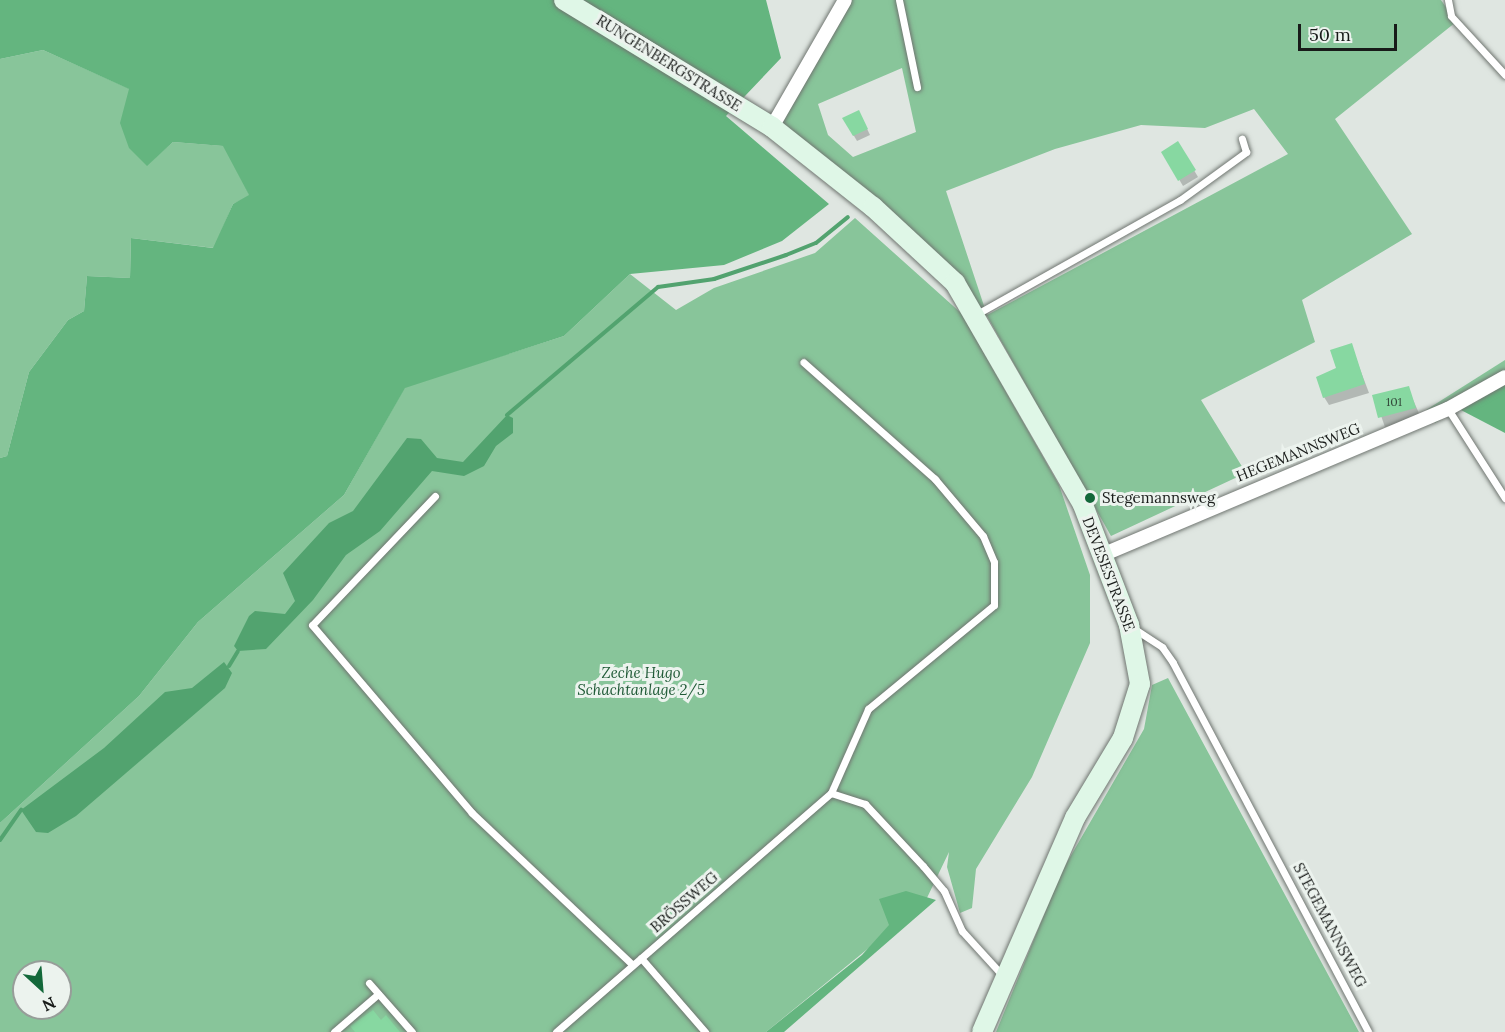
<!DOCTYPE html>
<meta charset="utf-8">
<style>
body{margin:0}
#map{position:relative;width:1505px;height:1032px;overflow:hidden;background:#dfe6e1;font-family:Lora,serif}
div>[style]{position:absolute}
.green>*{inset:0;background:#88c59a}
.forest>*{inset:0;background:#64b57f}
.water>*{inset:0;background:#52a36f}
.shadow>*{inset:0;background:#0003}
.stream>*{height:4px;margin:-2px;padding:0 2px;transform-origin:2px;border-radius:2px;background:#52a36f}
.building>*{inset:0;background:#87d8a1}
.roads{filter:drop-shadow(0 0 2px #707671) drop-shadow(0 0 2px #707671)}
.lane>*{height:7px;margin:-3.5px;padding:0 3.5px;transform-origin:3.5px;border-radius:3.5px;background:#fff}
.street>*{height:14px;margin:-7px;padding:0 7px;transform-origin:7px;border-radius:7px;background:#fff}
.secondary>*{height:20px;margin:-10px;padding:0 10px;transform-origin:10px;border-radius:10px;background:#dff7e7}
.dots>*{width:16px;height:16px;translate:-50% -50%;box-sizing:border-box;border:3px solid #ecf3ee;border-radius:50%}
span{translate:-50% -50%;white-space:nowrap;text-align:center;line-height:1.15;-webkit-text-stroke:6px #ecf3ee;paint-order:stroke}
.number-label{font-size:12px;color:#344a3b}
.number-label span{-webkit-text-stroke-width:0}
.street-label{font-size:15px;color:#181b19}
.poi-label{font-size:15px;color:#181b19}
.left{translate:0 -50%;text-align:left}
.park-label{font-size:15px;color:#1f5a36;font-style:italic}
.north{position:absolute;left:12px;top:960px;width:60px;height:60px;box-sizing:border-box;background:#ecf3ee;border:2px solid #979d99;border-radius:50%;rotate:154deg;font-size:16px;font-weight:700;line-height:24px;text-align:center;color:#181b19}
.north::after{content:'';display:block;margin:auto;width:21px;height:27px;background:#13683a;clip-path:polygon(50% 0,100% 100%,50% 72%,0 100%)}
.scale{position:absolute;left:1298px;top:24px;width:99px;height:27px;box-sizing:border-box;border:3px solid #181b19;border-top:0;padding-left:8px;font-size:18px;line-height:21px;white-space:nowrap;color:#181b19;-webkit-text-stroke:4px #ecf3ee;paint-order:stroke}
</style>
<div id="map">
<div class="green">
<div style="clip-path:polygon(evenodd,845px 0,1441px 0,1456px 22px,1335px 119px,1412px 234px,1302px 300px,1315px 342px,1201px 400px,1246px 473px,1111px 536px,987px 316px,772px 127px,845px 0,902px 68px,916px 132px,853px 157px,828px 135px,818px 104px,902px 68px,845px 0,1254px 109px,1288px 154px,987px 315px,946px 191px,1055px 149px,1141px 125px,1205px 128px,1254px 109px)"></div>
<div style="clip-path:polygon(43px 50px,130px 89px,147px 165px,173px 142px,224px 146px,250px 196px,233px 204px,214px 248px,131px 238px,130px 278px,87px 276px,84px 311px,68px 320px,29px 372px,7px 456px,0 458px,0 59px)"></div>
<div style="clip-path:polygon(evenodd,855px 218px,961px 313px,1059px 485px,1090px 575px,1090px 643px,1032px 777px,976px 869px,972px 908px,960px 913px,947px 867px,949px 852px,925px 902px,766px 1032px,0 1032px,0 823px,139px 696px,198px 622px,344px 495px,405px 387px,564px 336px,630px 274px,676px 310px,714px 288px,815px 253px,855px 218px,24px 972px,60px 972px,60px 1008px,24px 1008px,24px 972px)"></div>
<div style="clip-path:polygon(1505px 360px,1505px 380px,1435px 423px,1426px 410px)"></div>
<div style="clip-path:polygon(1168px 678px,1359px 1032px,996px 1032px,1062px 871px,1144px 729px,1152px 685px)"></div>
</div>
<div class="forest">
<div style="clip-path:polygon(0 0,766px 0,781px 58px,726px 116px,829px 204px,782px 241px,724px 265px,630px 274px,564px 336px,405px 388px,344px 495px,198px 622px,139px 696px,0 823px,0 458px,7px 456px,29px 372px,68px 320px,84px 311px,87px 276px,130px 278px,131px 238px,213px 248px,233px 204px,249px 195px,223px 146px,173px 142px,147px 166px,129px 148px,120px 123px,129px 89px,43px 50px,0 59px)"></div>
<div style="clip-path:polygon(1505px 380px,1505px 433px,1459px 409px)"></div>
<div style="clip-path:polygon(906px 891px,936px 900px,784px 1032px,766px 1032px,862px 955px,889px 925px,879px 899px)"></div>
</div>
<div class="water">
<div style="clip-path:polygon(507px 415px,513px 418px,513px 433px,496px 446px,484px 466px,464px 476px,432px 471px,380px 531px,346px 555px,313px 600px,266px 649px,238px 651px,234px 646px,249px 616px,255px 611px,285px 614px,295px 601px,283px 573px,329px 523px,353px 511px,407px 438px,421px 439px,437px 458px,463px 462px)"></div>
<div style="clip-path:polygon(224px 662px,232px 673px,225px 688px,76px 816px,48px 833px,36px 832px,21px 810px,104px 748px,165px 692px,192px 688px)"></div>
</div>
<div class="shadow">
<div style="clip-path:polygon(862px 118px,870px 135px,857px 141px,844px 119px)"></div>
<div style="clip-path:polygon(1178px 143px,1198px 177px,1183px 186px,1163px 152px)"></div>
<div style="clip-path:polygon(1351px 345px,1369px 393px,1329px 405px,1324px 397px)"></div>
<div style="clip-path:polygon(1408px 388px,1421px 418px,1385px 427px,1374px 396px)"></div>
</div>
<div class="stream">
<div style="left:507px;top:415px;width:198px;rotate:-40.3deg"></div>
<div style="left:658px;top:287px;width:57px;rotate:-8.1deg"></div>
<div style="left:714px;top:279px;width:76px;rotate:-18.4deg"></div>
<div style="left:786px;top:255px;width:32px;rotate:-22deg"></div>
<div style="left:816px;top:243px;width:41px;rotate:-39.1deg"></div>
<div style="left:229px;top:666px;width:17px;rotate:-59deg"></div>
<div style="left:0;top:840px;width:37px;rotate:-55deg"></div>
</div>
<div class="building">
<div style="clip-path:polygon(859px 110px,868px 129px,853px 136px,842px 118px)"></div>
<div style="clip-path:polygon(1178px 141px,1196px 170px,1178px 181px,1161px 152px)"></div>
<div style="clip-path:polygon(1352px 343px,1365px 384px,1323px 398px,1316px 377px,1336px 368px,1330px 350px)"></div>
<div style="clip-path:polygon(1409px 386px,1416px 408px,1378px 418px,1372px 395px)"></div>
<div style="clip-path:polygon(373px 1010px,381px 1020px,386px 1015px,400px 1032px,355px 1032px,350px 1026px)"></div>
</div>
<div class="roads">
<div class="lane">
<div style="left:899px;top:0;width:89px;rotate:78.3deg"></div>
<div style="left:1448px;top:0;width:16px;rotate:79deg"></div>
<div style="left:1451px;top:16px;width:80px;rotate:47.5deg"></div>
<div style="left:975px;top:315px;width:235px;rotate:-29.3deg"></div>
<div style="left:1180px;top:200px;width:82px;rotate:-36deg"></div>
<div style="left:1246px;top:152px;width:14px;rotate:-107deg"></div>
<div style="left:1448px;top:409px;width:106px;rotate:57.4deg"></div>
<div style="left:435px;top:496px;width:178px;rotate:133.6deg"></div>
<div style="left:312px;top:625px;width:247px;rotate:49.6deg"></div>
<div style="left:472px;top:813px;width:221px;rotate:43.4deg"></div>
<div style="left:1133px;top:628px;width:35px;rotate:33deg"></div>
<div style="left:1162px;top:647px;width:19px;rotate:55deg"></div>
<div style="left:1173px;top:663px;width:417px;rotate:62.1deg"></div>
<div style="left:831px;top:793px;width:36px;rotate:18deg"></div>
<div style="left:865px;top:804px;width:85px;rotate:46.9deg"></div>
<div style="left:923px;top:866px;width:33px;rotate:50deg"></div>
<div style="left:944px;top:891px;width:44px;rotate:65.8deg"></div>
<div style="left:962px;top:931px;width:61px;rotate:47.7deg"></div>
<div style="left:641px;top:958px;width:98px;rotate:49.1deg"></div>
<div style="left:369px;top:983px;width:65px;rotate:48.7deg"></div>
<div style="left:334px;top:1032px;width:58px;rotate:-40.8deg"></div>
<div style="left:556px;top:1032px;width:364px;rotate:-41deg"></div>
<div style="left:831px;top:793px;width:92px;rotate:-66.2deg"></div>
<div style="left:868px;top:709px;width:163px;rotate:-39.5deg"></div>
<div style="left:994px;top:605px;width:43px;rotate:-90deg"></div>
<div style="left:994px;top:562px;width:28px;rotate:-113deg"></div>
<div style="left:983px;top:536px;width:75px;rotate:-130.1deg"></div>
<div style="left:935px;top:479px;width:176px;rotate:-138.4deg"></div>
</div>
<div class="street">
<div style="left:772px;top:127px;width:146px;rotate:-60.1deg"></div>
<div style="left:1102px;top:555px;width:376px;rotate:-22.9deg"></div>
<div style="left:1448px;top:409px;width:65px;rotate:-29.3deg"></div>
</div>
<div class="secondary">
<div style="left:564px;top:0;width:244px;rotate:31.4deg"></div>
<div style="left:772px;top:127px;width:129px;rotate:38.4deg"></div>
<div style="left:873px;top:207px;width:112px;rotate:42.8deg"></div>
<div style="left:955px;top:283px;width:256px;rotate:60deg"></div>
<div style="left:1083px;top:505px;width:129px;rotate:69deg"></div>
<div style="left:1129px;top:625px;width:60px;rotate:79.4deg"></div>
<div style="left:1140px;top:684px;width:57px;rotate:107.5deg"></div>
<div style="left:1123px;top:738px;width:93px;rotate:121deg"></div>
<div style="left:1075px;top:818px;width:233px;rotate:113.5deg"></div>
</div>
</div>
<div class="dots">
<div style="left:1090px;top:498px;background:#13683a"></div>
</div>
<div class="number-label">
<span style="left:1394px;top:402px">101</span>
</div>
<div class="street-label">
<span style="left:669px;top:63px;rotate:32deg">RUNGENBERGSTRASSE</span>
<span style="left:1298px;top:452px;rotate:-22deg">HEGEMANNSWEG</span>
<span style="left:1109px;top:574px;rotate:69deg">DEVESESTRASSE</span>
<span style="left:684px;top:902px;rotate:-41deg">BRÖSSWEG</span>
<span style="left:1330px;top:925px;rotate:62deg">STEGEMANNSWEG</span>
</div>
<div class="poi-label">
<span class="left" style="left:1102px;top:498px">Stegemannsweg</span>
</div>
<div class="park-label">
<span style="left:641px;top:681px">Zeche Hugo<br>Schachtanlage 2/5</span>
</div>
<div class="north">N</div>
<div class="scale">50 m</div>
</div>
